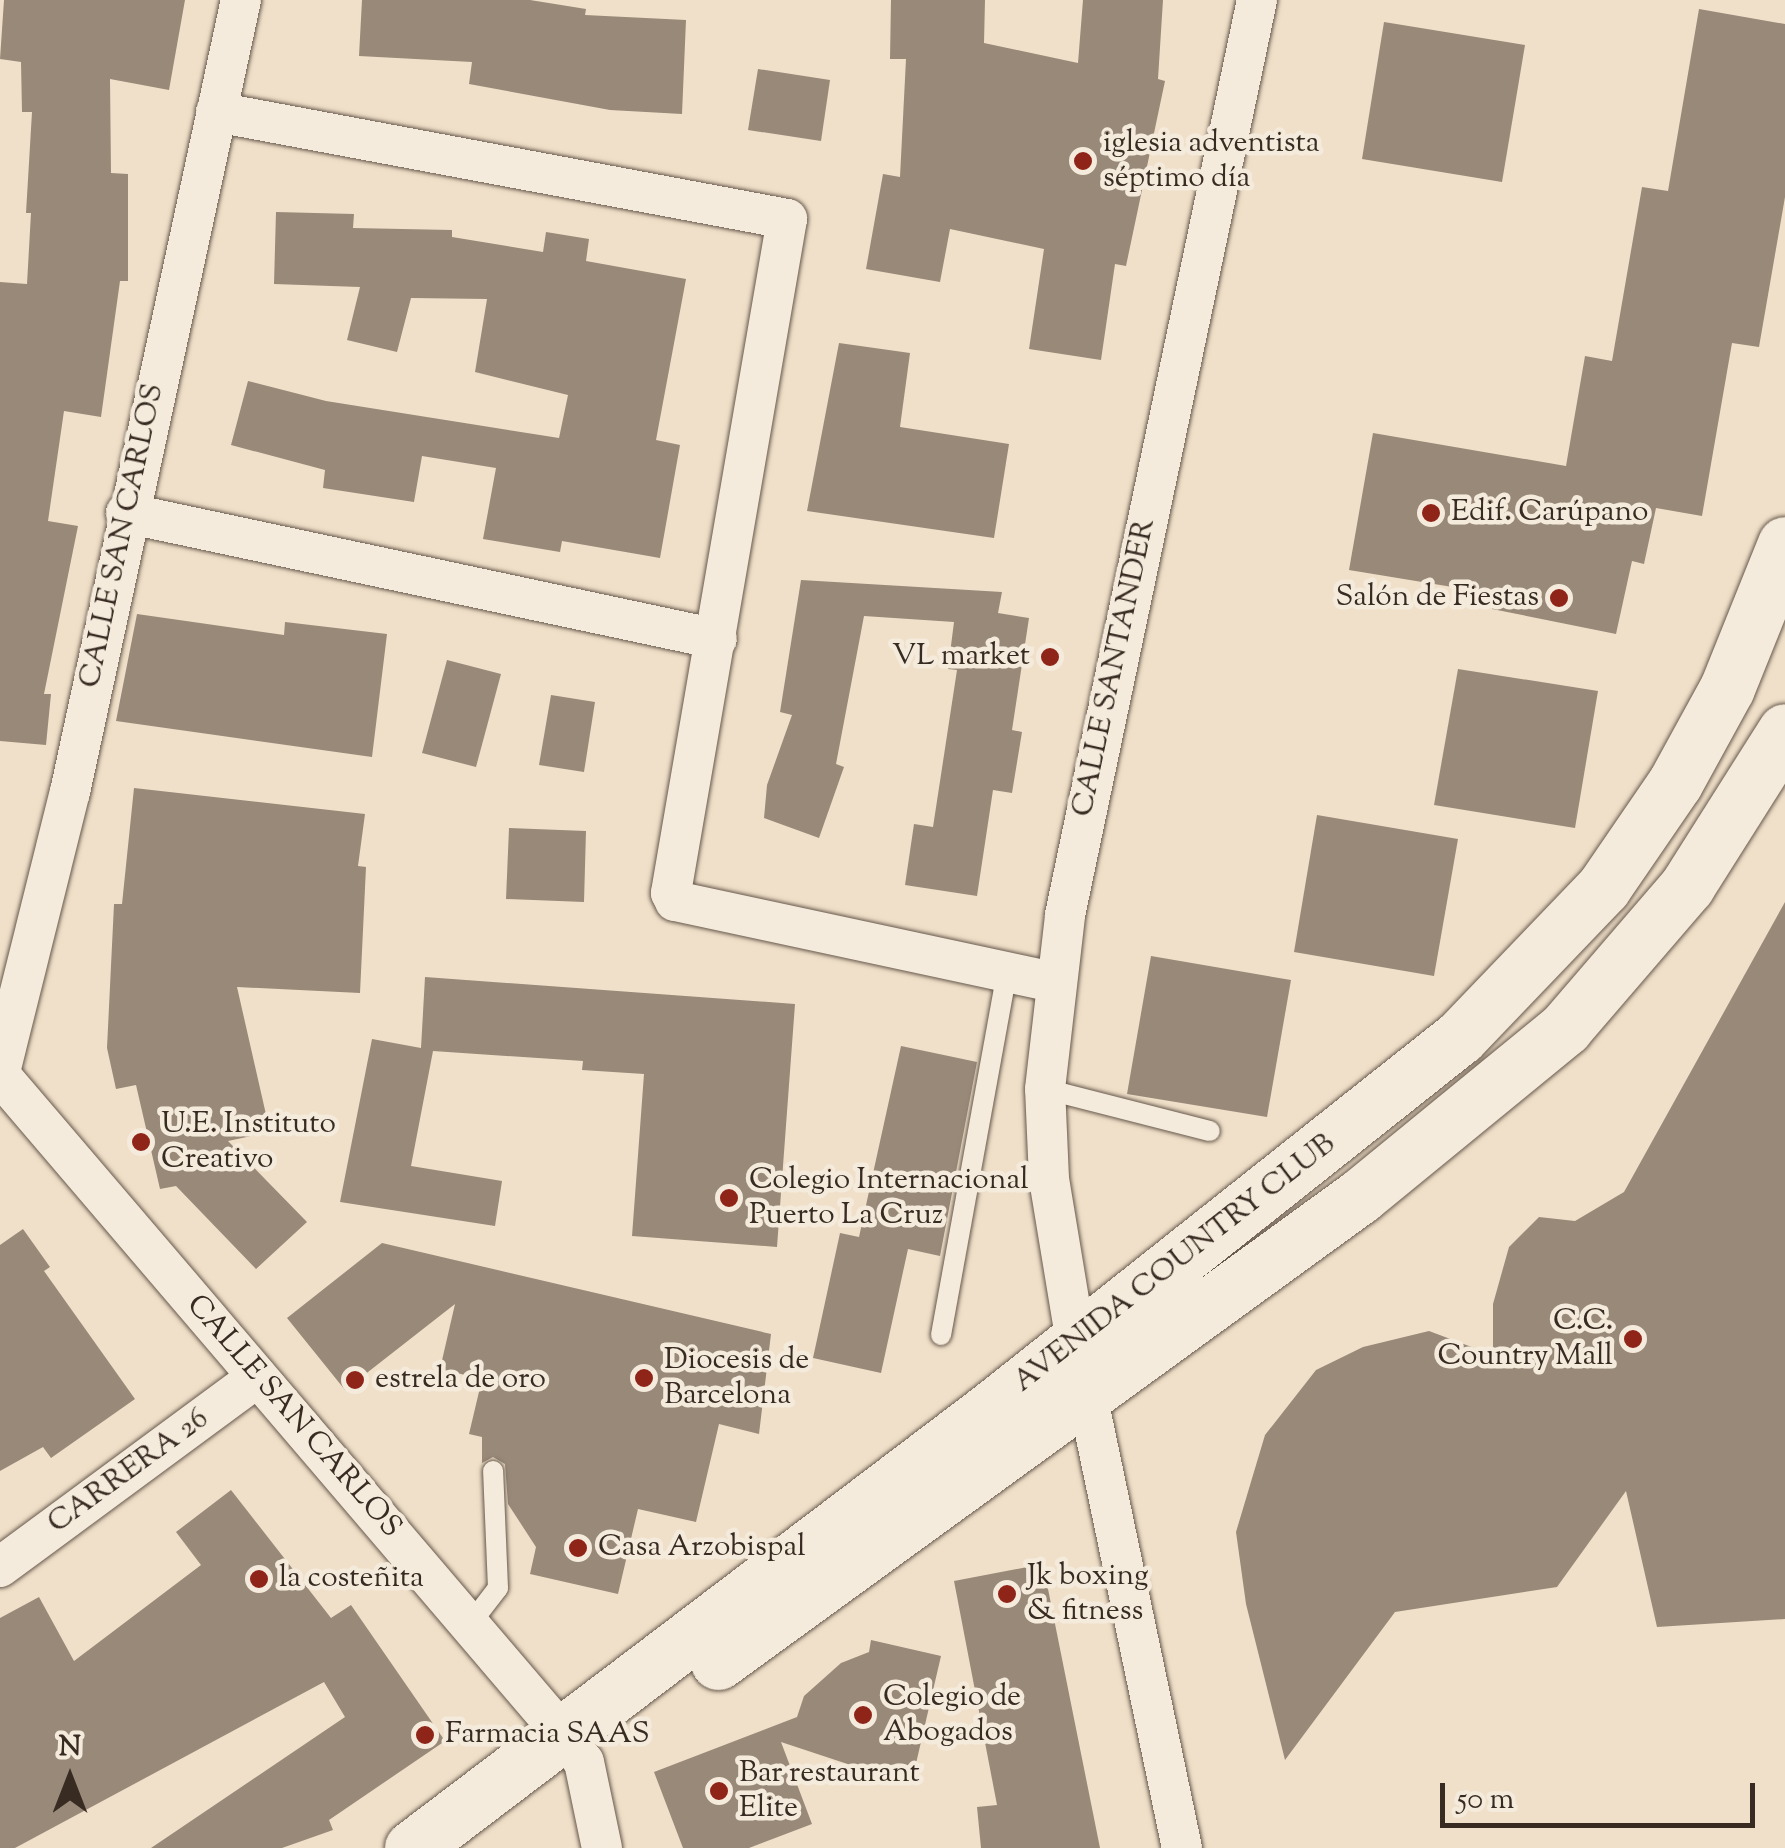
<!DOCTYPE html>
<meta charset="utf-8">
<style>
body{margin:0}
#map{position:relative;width:1785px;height:1848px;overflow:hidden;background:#f0e0c9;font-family:"Sorts Mill Goudy",serif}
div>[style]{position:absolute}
.building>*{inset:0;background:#988979}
.roads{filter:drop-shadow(0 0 2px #66584c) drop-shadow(0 0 2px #66584c)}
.lane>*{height:20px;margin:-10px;padding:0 10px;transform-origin:10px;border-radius:10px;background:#f5ebdc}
.street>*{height:40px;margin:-20px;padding:0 20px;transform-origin:20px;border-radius:20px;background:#f5ebdc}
.secondary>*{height:55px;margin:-27.5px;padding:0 27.5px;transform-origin:27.5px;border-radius:27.5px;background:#f5ebdc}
.dots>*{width:28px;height:28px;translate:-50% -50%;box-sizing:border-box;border:5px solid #f5ebdc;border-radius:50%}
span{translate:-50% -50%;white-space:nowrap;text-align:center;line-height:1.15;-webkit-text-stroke:9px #f5ebdc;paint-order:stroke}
.poi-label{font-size:30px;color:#382b22}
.left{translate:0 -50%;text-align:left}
.right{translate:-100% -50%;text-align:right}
.street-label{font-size:30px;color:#382b22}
.north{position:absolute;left:20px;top:1728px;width:100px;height:100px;-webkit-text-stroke:8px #f5ebdc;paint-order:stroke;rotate:0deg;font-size:28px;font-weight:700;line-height:40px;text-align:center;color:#382b22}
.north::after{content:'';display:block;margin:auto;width:35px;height:45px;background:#382b22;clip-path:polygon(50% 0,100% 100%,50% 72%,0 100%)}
.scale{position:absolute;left:1440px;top:1783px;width:315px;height:45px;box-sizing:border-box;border:5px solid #382b22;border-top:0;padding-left:12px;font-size:30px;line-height:35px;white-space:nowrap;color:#382b22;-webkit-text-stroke:8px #f5ebdc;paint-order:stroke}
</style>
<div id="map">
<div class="building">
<div style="clip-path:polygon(4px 0,185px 0,169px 90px,110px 79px,111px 173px,128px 174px,128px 281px,120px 281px,101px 417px,64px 411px,48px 521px,78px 526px,44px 694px,51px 694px,46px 745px,0 741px,0 282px,27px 284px,31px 213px,26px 213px,32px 112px,22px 112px,21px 62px,0 59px)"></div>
<div style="clip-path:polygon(362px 0,530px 0,586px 9px,585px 15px,686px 20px,682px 114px,610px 110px,469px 84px,472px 62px,359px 56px)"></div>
<div style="clip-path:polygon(891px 0,985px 0,984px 43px,1078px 63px,1083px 0,1163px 0,1158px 79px,1165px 81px,1126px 266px,1115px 264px,1101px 360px,1029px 349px,1044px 249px,950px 229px,940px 282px,866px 269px,883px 174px,900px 177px,906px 59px,890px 59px)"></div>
<div style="clip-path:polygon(1699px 9px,1785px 24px,1785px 197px,1759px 347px,1732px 343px,1702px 516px,1656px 508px,1644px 564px,1632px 561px,1616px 634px,1492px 609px,1495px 594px,1349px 570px,1373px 433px,1566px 466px,1585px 356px,1612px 361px,1642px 187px,1668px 191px)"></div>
<div style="clip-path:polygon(1384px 22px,1525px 45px,1502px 182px,1362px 159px)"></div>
<div style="clip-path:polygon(758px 69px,830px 80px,821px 141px,748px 130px)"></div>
<div style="clip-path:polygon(276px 212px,354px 214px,353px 228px,452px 230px,452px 237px,543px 252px,546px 232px,589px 239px,586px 261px,686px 279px,656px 440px,680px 445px,660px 558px,562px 541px,560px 552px,483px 539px,496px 468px,422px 456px,414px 502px,323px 488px,325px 470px,231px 445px,248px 381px,326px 401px,559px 438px,568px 395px,475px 372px,487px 299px,411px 298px,397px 352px,347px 340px,360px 287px,274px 284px)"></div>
<div style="clip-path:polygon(839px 343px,910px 353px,900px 427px,1009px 444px,994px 538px,807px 511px)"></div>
<div style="clip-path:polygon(801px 580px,1002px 592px,998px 613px,1029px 618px,1012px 730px,1022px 732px,1012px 793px,993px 790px,977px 896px,905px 885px,914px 824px,933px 827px,957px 670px,948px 669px,954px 622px,864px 616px,836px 764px,844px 767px,819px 838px,764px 818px,767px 785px,792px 715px,780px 712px)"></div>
<div style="clip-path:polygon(137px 614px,284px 635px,285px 622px,387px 634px,372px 757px,116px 721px)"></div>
<div style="clip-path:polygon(447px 660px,501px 674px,476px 767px,422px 753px)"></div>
<div style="clip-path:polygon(1458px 669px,1598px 691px,1575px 828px,1434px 805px)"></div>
<div style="clip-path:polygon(551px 695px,595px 702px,584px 772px,539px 765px)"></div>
<div style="clip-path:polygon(134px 788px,365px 814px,358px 866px,366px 867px,360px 993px,237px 987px,270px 1132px,228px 1141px,307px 1222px,256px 1269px,176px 1186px,160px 1189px,136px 1085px,116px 1089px,107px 1048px,114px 904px,122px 904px)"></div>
<div style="clip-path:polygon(1317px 815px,1458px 839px,1434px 976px,1294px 952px)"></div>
<div style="clip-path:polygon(509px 828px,586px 831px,584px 902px,506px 899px)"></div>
<div style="clip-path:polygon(1785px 902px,1785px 1619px,1657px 1627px,1626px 1491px,1557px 1587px,1395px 1612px,1285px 1760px,1246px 1604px,1236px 1532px,1265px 1435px,1316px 1370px,1363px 1347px,1429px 1331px,1493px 1355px,1493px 1304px,1509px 1247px,1539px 1217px,1575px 1221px,1624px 1192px)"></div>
<div style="clip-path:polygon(1151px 956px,1291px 980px,1267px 1117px,1127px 1094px)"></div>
<div style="clip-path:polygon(425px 977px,795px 1004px,777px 1247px,632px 1236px,644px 1074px,582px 1070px,583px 1061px,433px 1051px,411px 1166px,502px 1181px,495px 1226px,340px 1202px,372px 1039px,421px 1048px)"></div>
<div style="clip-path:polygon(901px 1046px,977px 1062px,940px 1256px,908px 1249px,881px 1373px,813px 1358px,840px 1233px,859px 1237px)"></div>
<div style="clip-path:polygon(23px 1229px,50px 1267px,44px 1271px,135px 1399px,51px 1458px,43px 1447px,0 1471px,0 1245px)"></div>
<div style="clip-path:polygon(382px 1243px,771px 1334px,759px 1434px,719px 1424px,696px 1522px,638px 1509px,618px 1594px,530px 1574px,536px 1547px,508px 1504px,505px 1464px,493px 1457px,482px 1463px,482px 1437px,469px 1434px,482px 1379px,440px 1369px,455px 1304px,345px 1390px,287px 1318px)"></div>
<div style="clip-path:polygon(231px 1490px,331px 1618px,351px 1605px,445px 1741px,329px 1820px,333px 1830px,282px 1848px,151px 1848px,345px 1717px,324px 1682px,15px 1848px,0 1848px,0 1618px,39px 1597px,74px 1661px,201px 1565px,176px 1532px)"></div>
<div style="clip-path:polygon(1043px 1564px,1100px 1848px,981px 1848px,977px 1807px,997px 1805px,954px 1581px)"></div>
<div style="clip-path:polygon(871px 1640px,941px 1656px,911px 1785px,781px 1742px,812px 1824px,749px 1848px,683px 1848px,654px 1772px,797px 1717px,804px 1696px,841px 1663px,869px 1652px)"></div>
</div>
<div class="roads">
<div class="lane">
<div style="left:1045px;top:1089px;width:170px;rotate:14.3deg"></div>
<div style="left:941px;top:1335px;width:369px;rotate:-79.7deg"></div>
<div style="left:471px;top:1623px;width:44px;rotate:-52.4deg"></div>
<div style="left:498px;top:1588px;width:117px;rotate:-92.4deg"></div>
</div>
<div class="street">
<div style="left:216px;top:112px;width:581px;rotate:10.61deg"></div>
<div style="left:787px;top:219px;width:684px;rotate:99.77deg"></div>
<div style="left:671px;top:893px;width:9px;rotate:63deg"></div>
<div style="left:675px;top:901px;width:388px;rotate:12.1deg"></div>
<div style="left:126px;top:513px;width:604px;rotate:12.04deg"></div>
<div style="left:0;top:1072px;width:289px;rotate:-76deg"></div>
<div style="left:70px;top:792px;width:810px;rotate:-77.82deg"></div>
<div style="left:0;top:1075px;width:865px;rotate:49.5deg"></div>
<div style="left:562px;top:1733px;width:36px;rotate:53deg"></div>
<div style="left:584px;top:1762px;width:88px;rotate:78.2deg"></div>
<div style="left:0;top:1567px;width:320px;rotate:-36.4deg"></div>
<div style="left:1182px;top:1848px;width:517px;rotate:-101.83deg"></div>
<div style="left:1076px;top:1342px;width:165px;rotate:-99.4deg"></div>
<div style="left:1049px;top:1179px;width:90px;rotate:-92.5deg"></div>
<div style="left:1045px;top:1089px;width:175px;rotate:-83.4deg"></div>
<div style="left:1065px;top:915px;width:935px;rotate:-78.15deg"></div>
</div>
<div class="secondary">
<div style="left:718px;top:1662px;width:793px;rotate:-35.97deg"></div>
<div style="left:1360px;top:1196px;width:265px;rotate:-39.3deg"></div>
<div style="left:1565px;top:1028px;width:187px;rotate:-49.3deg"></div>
<div style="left:1687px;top:886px;width:183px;rotate:-57.7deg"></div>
<div style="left:412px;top:1848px;width:728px;rotate:-37.18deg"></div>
<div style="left:992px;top:1408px;width:597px;rotate:-38.41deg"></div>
<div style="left:1460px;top:1037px;width:207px;rotate:-46.2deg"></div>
<div style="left:1603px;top:888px;width:127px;rotate:-55.6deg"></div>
<div style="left:1675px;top:783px;width:108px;rotate:-61.3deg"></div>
<div style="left:1727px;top:688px;width:155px;rotate:-68.1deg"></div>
</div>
</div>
<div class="dots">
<div style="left:1083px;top:161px;background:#8f2418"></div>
<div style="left:1431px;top:513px;background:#8f2418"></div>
<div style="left:1559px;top:598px;background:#8f2418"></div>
<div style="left:1050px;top:657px;background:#8f2418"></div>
<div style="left:141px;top:1142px;background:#8f2418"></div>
<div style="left:729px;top:1198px;background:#8f2418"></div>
<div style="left:1633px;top:1339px;background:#8f2418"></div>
<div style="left:644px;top:1378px;background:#8f2418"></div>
<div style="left:355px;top:1380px;background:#8f2418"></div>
<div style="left:578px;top:1548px;background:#8f2418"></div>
<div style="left:259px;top:1579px;background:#8f2418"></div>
<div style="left:1007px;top:1594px;background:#8f2418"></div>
<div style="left:863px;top:1715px;background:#8f2418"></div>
<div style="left:425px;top:1735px;background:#8f2418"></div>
<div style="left:719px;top:1791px;background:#8f2418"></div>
</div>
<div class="poi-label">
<span class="left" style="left:1103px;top:161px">iglesia adventista<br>séptimo día</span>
<span class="left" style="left:1451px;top:513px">Edif. Carúpano</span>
<span class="right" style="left:1539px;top:598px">Salón de Fiestas</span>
<span class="right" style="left:1030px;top:657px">VL market</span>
<span class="left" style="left:161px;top:1142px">U.E. Instituto<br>Creativo</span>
<span class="left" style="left:749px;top:1198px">Colegio Internacional<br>Puerto La Cruz</span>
<span class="right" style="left:1613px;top:1339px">C.C.<br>Country Mall</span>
<span class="left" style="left:664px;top:1378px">Diocesis de<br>Barcelona</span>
<span class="left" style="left:375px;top:1380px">estrela de oro</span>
<span class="left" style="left:598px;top:1548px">Casa Arzobispal</span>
<span class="left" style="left:1027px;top:1594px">Jk boxing<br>&amp; fitness</span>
<span class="left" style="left:279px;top:1579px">la costeñita</span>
<span class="left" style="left:883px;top:1715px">Colegio de<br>Abogados</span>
<span class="left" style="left:445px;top:1735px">Farmacia SAAS</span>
<span class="left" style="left:739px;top:1791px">Bar restaurant<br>Elite</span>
</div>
<div class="street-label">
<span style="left:123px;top:536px;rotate:-78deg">CALLE SAN CARLOS</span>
<span style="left:1115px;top:668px;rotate:-78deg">CALLE SANTANDER</span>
<span style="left:1175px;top:1264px;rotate:-38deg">AVENIDA COUNTRY CLUB</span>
<span style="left:293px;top:1417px;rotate:49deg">CALLE SAN CARLOS</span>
<span style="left:129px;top:1472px;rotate:-36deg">CARRERA 26</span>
</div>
<div class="north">N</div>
<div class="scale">50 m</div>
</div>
